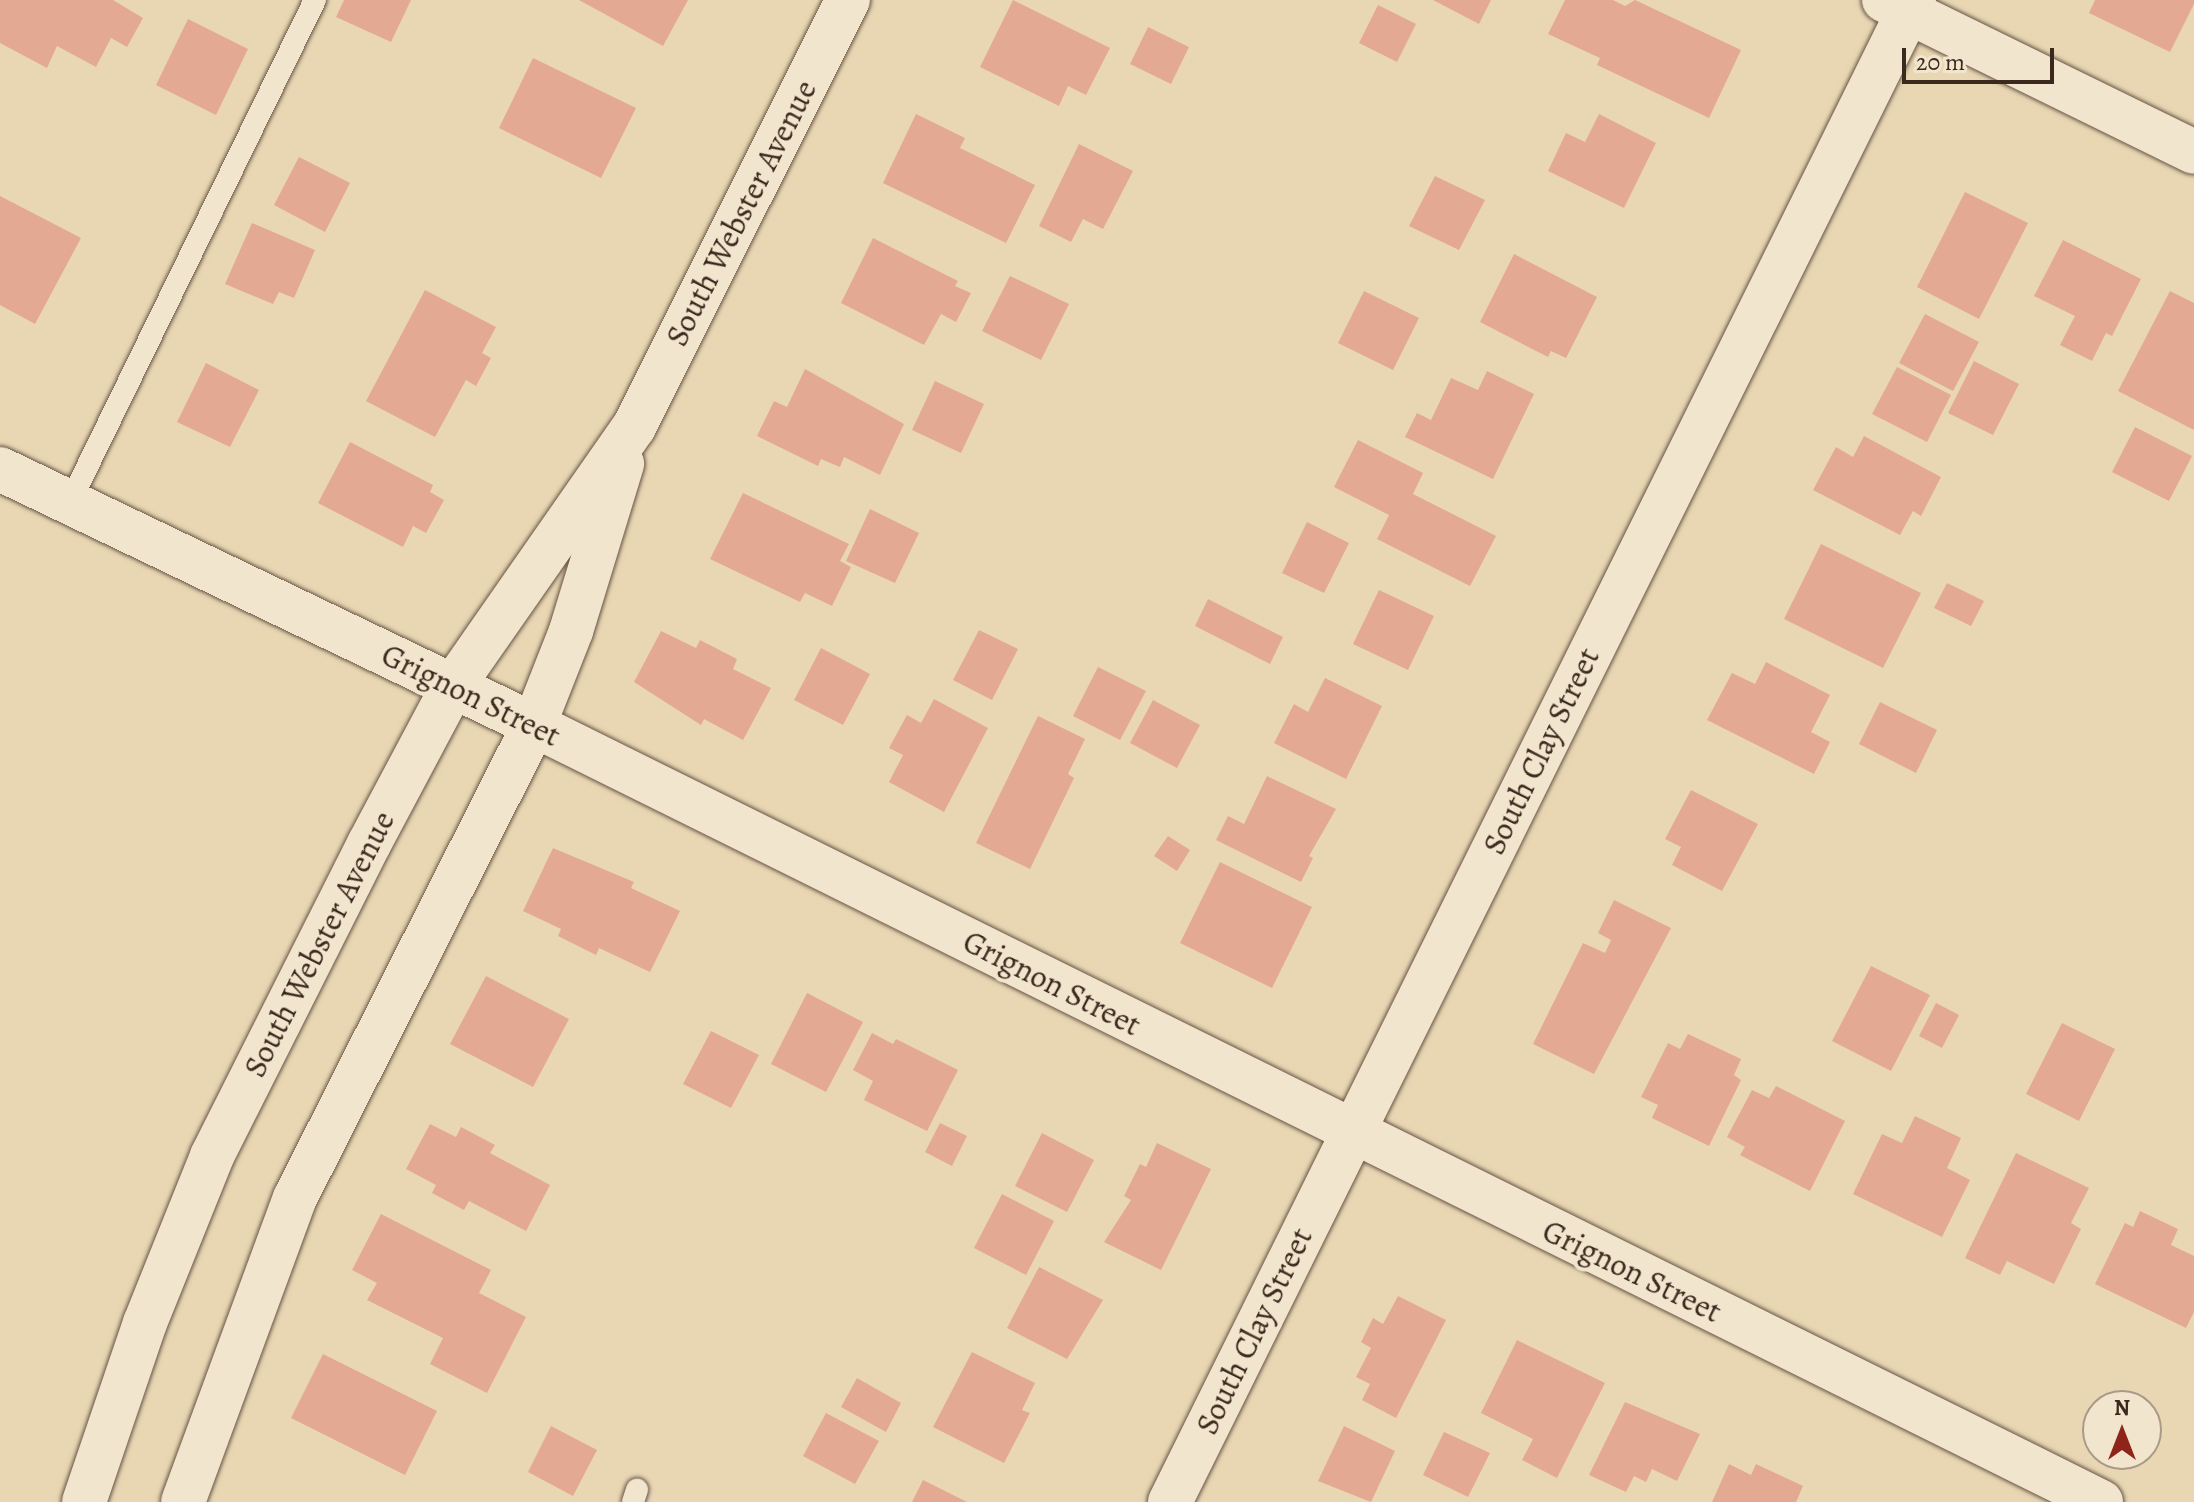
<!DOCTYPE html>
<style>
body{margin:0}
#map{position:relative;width:2194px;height:1502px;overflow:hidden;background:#e9d7b4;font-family:Alegreya,serif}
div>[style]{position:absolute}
.building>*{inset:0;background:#e4a992}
.roads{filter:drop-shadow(0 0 2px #675444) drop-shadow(0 0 2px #675444)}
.service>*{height:22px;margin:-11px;padding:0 11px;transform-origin:11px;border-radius:11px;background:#f1e5ce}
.minor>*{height:44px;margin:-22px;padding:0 22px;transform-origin:22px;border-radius:22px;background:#f1e5ce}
.secondary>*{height:44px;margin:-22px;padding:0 22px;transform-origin:22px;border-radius:22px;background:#f1e5ce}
span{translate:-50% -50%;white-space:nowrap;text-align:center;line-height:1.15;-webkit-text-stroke:8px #f1e5ce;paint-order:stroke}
.street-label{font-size:32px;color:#3c291e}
.north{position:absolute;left:2082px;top:1390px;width:80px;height:80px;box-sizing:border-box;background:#f1e5ce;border:2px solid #a99a88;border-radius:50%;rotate:0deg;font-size:22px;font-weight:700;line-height:32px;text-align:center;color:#3c291e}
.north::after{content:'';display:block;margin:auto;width:28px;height:36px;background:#8f2418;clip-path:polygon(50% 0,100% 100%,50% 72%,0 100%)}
.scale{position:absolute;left:1902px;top:48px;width:152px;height:36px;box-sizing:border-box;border:4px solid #3c291e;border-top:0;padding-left:10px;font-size:24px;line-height:28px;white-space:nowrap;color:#3c291e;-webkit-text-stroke:6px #f1e5ce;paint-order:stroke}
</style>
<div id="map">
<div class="building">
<div style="clip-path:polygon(0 0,113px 0,143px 18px,127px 47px,111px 38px,96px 67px,57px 46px,47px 68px,0 43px)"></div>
<div style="clip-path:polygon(344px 0,411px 0,391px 42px,336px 17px)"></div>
<div style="clip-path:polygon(579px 0,688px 0,663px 46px)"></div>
<div style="clip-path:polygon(1013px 0,1110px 48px,1086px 95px,1068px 86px,1059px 106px,980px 67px)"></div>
<div style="clip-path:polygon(1433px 0,1491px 0,1479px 24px)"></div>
<div style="clip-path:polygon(1565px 0,1613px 0,1625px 6px,1635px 0,1741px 50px,1709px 118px,1597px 65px,1600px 58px,1548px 34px)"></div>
<div style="clip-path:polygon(2095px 0,2194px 0,2194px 4px,2170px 52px,2089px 13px)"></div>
<div style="clip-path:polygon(1378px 5px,1416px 24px,1397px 62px,1359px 43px)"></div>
<div style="clip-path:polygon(188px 19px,248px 49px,216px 115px,156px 85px)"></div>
<div style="clip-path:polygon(1148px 27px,1189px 47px,1171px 84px,1130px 64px)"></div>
<div style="clip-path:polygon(533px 58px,636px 108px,601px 178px,499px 128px)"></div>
<div style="clip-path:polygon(916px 114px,965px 138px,960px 148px,1035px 185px,1006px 243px,883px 183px)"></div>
<div style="clip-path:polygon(1599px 114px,1656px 143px,1624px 208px,1548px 171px,1566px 133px,1585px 142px)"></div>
<div style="clip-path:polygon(1079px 144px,1133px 171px,1103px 229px,1083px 219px,1071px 242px,1039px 226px)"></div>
<div style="clip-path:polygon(299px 157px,350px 183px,325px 232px,274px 205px)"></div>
<div style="clip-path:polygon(1435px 176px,1485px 200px,1459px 250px,1409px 226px)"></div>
<div style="clip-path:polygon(1965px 192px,2028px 223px,1979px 319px,1917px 287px)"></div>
<div style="clip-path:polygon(0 196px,81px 238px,35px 324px,0 305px)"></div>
<div style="clip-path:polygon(252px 223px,315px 250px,294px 298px,279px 292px,273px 304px,225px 284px)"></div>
<div style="clip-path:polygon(873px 238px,958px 281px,955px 286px,971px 293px,956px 322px,941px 314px,924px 345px,841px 303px)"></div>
<div style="clip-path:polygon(2063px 240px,2141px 279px,2112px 336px,2106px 333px,2092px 361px,2060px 345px,2075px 316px,2034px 296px)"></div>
<div style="clip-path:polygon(1514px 254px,1597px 297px,1566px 358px,1551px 351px,1548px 357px,1480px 322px)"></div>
<div style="clip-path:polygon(1010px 276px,1069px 304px,1041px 360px,982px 331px)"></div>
<div style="clip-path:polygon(425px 290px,496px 327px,482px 353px,491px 358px,476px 386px,466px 380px,435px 437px,366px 401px)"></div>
<div style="clip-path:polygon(1364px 291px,1419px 318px,1393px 370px,1338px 343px)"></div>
<div style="clip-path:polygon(2170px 291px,2194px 303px,2194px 430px,2118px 391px)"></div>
<div style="clip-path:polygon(1925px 314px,1979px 342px,1953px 391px,1899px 363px)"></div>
<div style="clip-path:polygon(1974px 361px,2019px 384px,1993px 435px,1948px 413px)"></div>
<div style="clip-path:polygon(206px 363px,259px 390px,230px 447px,177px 422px)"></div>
<div style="clip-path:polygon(1897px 367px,1951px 395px,1927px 442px,1872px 414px)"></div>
<div style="clip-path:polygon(805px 369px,904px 424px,880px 475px,844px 457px,840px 467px,821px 459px,818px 466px,757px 436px,774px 401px,787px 407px)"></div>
<div style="clip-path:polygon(1487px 371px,1534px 394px,1493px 479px,1405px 437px,1417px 413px,1431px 420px,1451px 378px,1478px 390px)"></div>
<div style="clip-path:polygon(935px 381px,984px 404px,961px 453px,912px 430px)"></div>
<div style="clip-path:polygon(2135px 427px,2192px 456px,2169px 501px,2112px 472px)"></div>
<div style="clip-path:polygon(1864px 436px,1941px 477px,1921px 516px,1913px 511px,1900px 535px,1813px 490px,1836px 447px,1853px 457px)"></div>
<div style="clip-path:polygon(1358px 440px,1423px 473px,1413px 494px,1496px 536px,1470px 586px,1377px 539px,1389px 515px,1334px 487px)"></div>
<div style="clip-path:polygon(350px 442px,433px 485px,430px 492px,444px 500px,426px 533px,413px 526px,403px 547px,318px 503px)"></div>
<div style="clip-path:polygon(743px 493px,849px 544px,840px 561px,851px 567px,832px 606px,805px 593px,800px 602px,710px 559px)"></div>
<div style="clip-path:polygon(870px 509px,919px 533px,895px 583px,846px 561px)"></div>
<div style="clip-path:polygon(1307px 522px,1349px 543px,1324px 593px,1282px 573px)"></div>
<div style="clip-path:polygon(1821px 544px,1921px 593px,1883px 668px,1784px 619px)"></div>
<div style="clip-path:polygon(1947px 583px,1984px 601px,1971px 626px,1934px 608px)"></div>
<div style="clip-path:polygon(1379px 590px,1434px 616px,1408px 670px,1353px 644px)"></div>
<div style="clip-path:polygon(1208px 599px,1283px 637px,1270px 664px,1195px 626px)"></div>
<div style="clip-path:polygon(979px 630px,1018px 649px,992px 700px,953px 680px)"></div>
<div style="clip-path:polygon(661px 631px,696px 648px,700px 640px,737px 659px,733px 669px,771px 688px,743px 740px,704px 719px,701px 725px,634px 682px)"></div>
<div style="clip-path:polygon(821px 648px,870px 674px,843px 725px,794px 700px)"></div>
<div style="clip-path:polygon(1766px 662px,1830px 695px,1811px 732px,1830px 742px,1814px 774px,1707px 720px,1732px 673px,1755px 684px)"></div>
<div style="clip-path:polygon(1098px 667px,1146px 691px,1120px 740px,1073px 716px)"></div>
<div style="clip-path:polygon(1325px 678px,1382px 706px,1346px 779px,1274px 743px,1294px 704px,1308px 712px)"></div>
<div style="clip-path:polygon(934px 699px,988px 728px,944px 812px,889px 782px,903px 755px,889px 748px,907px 715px,921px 723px)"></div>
<div style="clip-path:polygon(1153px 700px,1200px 725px,1177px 768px,1130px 743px)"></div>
<div style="clip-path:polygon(1880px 702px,1937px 730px,1916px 773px,1859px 744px)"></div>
<div style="clip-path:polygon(1038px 716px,1085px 739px,1068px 774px,1074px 778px,1030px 869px,976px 843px)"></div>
<div style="clip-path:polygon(1267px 776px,1336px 809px,1309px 856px,1313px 858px,1301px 882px,1216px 840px,1228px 816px,1244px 824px)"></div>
<div style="clip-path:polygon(1691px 790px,1758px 824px,1722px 891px,1672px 865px,1681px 847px,1665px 839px)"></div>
<div style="clip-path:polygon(1168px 836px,1190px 850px,1177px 871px,1154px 856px)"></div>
<div style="clip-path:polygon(553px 848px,634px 882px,631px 888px,680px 911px,650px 972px,599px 948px,596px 955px,558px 936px,561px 929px,523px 911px)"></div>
<div style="clip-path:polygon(1220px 862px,1312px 907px,1272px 988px,1180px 943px)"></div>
<div style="clip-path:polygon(1614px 900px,1671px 928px,1594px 1074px,1533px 1044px,1583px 943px,1605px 953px,1611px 940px,1598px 933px)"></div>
<div style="clip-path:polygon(1871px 966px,1930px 995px,1891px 1071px,1832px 1041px)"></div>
<div style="clip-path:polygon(486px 976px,569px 1019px,533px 1087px,450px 1044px)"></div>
<div style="clip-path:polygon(807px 993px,863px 1022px,826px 1092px,771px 1064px)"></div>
<div style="clip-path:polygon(1936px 1003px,1959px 1015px,1942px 1048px,1919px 1036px)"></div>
<div style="clip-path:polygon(2062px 1023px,2115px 1049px,2079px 1121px,2026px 1094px)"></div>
<div style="clip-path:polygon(711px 1031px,759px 1055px,731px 1108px,683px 1084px)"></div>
<div style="clip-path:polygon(872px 1033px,893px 1044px,896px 1039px,958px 1070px,927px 1131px,864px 1100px,873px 1081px,853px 1070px)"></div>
<div style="clip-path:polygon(1688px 1034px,1741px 1059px,1734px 1075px,1741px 1080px,1709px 1146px,1652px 1118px,1658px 1105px,1641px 1097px,1668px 1043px,1680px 1049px)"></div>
<div style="clip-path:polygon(1776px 1086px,1845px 1121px,1810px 1191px,1740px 1155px,1745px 1147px,1727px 1137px,1752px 1090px,1769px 1098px)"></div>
<div style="clip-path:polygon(1915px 1116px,1961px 1138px,1947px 1168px,1970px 1180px,1942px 1237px,1853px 1194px,1882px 1134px,1902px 1143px)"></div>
<div style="clip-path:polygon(940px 1123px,967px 1136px,952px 1166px,925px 1152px)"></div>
<div style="clip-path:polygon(430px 1124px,456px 1137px,461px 1127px,495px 1145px,490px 1153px,550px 1185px,526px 1231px,469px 1201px,464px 1210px,432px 1193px,436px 1185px,406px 1169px)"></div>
<div style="clip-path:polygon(1042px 1133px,1094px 1160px,1067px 1212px,1015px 1186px)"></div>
<div style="clip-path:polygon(1157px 1143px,1211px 1169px,1161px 1270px,1104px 1242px,1131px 1200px,1124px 1196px,1140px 1164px,1146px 1167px)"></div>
<div style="clip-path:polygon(2016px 1153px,2089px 1188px,2071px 1223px,2081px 1229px,2054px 1284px,2007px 1261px,2000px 1275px,1965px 1258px)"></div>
<div style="clip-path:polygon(1002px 1194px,1054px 1221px,1026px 1275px,974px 1248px)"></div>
<div style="clip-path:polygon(2140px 1211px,2178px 1229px,2171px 1245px,2194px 1256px,2194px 1312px,2186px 1328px,2095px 1284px,2125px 1223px,2133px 1227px)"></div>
<div style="clip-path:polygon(381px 1214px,491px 1270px,479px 1293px,526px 1317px,487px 1393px,430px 1364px,443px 1338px,367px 1300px,377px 1283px,352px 1270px)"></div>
<div style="clip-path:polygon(1039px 1267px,1103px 1300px,1067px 1359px,1007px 1328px)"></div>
<div style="clip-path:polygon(1398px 1296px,1446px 1320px,1396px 1418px,1362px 1400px,1370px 1384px,1356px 1377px,1371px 1348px,1361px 1342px,1373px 1318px,1383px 1324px)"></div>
<div style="clip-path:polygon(1517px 1340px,1605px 1383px,1557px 1478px,1522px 1460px,1533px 1439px,1481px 1413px)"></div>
<div style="clip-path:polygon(972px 1352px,1035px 1383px,1022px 1410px,1030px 1413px,1004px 1463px,933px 1427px)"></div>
<div style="clip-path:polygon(323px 1354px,437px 1411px,405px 1475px,291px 1418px)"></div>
<div style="clip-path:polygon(857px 1378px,901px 1403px,886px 1432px,841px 1407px)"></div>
<div style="clip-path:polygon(1625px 1402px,1700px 1434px,1677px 1481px,1652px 1469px,1646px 1482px,1634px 1476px,1626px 1492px,1589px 1475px)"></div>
<div style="clip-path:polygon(826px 1413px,879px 1441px,855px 1484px,803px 1456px)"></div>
<div style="clip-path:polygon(551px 1426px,597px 1450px,573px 1496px,528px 1472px)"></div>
<div style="clip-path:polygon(1344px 1426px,1395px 1451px,1371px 1502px,1318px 1481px)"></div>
<div style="clip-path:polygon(1444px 1432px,1490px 1453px,1468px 1497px,1423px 1475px)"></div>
<div style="clip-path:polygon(1729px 1464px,1751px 1475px,1756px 1464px,1803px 1486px,1796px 1502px,1712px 1502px)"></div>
<div style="clip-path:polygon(923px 1480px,967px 1502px,912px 1502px)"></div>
</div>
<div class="roads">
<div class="service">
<div style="left:70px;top:502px;width:559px;rotate:-63.99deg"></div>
<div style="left:633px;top:1502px;width:13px;rotate:-72deg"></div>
</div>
<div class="minor">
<div style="left:1884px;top:0;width:345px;rotate:26.1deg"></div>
<div style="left:0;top:469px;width:592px;rotate:25.61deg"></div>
<div style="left:534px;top:725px;width:1749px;rotate:26.37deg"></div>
<div style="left:1170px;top:1502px;width:1676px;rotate:-63.65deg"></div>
</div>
<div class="secondary">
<div style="left:84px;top:1502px;width:189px;rotate:-71.2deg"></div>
<div style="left:145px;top:1323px;width:180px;rotate:-68.1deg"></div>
<div style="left:212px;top:1156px;width:349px;rotate:-63.3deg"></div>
<div style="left:369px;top:844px;width:179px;rotate:-62deg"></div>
<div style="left:453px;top:686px;width:316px;rotate:-55.1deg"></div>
<div style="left:634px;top:427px;width:478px;rotate:-63.4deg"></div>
<div style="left:183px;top:1502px;width:324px;rotate:-69.8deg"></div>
<div style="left:295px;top:1198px;width:530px;rotate:-63.19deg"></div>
<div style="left:534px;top:725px;width:101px;rotate:-68.5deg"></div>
<div style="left:571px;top:631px;width:175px;rotate:-73deg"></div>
</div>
</div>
<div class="street-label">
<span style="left:741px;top:213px;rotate:-63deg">South Webster Avenue</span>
<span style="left:471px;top:695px;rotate:26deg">Grignon Street</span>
<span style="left:1541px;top:751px;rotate:-64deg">South Clay Street</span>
<span style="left:319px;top:944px;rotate:-63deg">South Webster Avenue</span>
<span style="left:1052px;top:983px;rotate:27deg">Grignon Street</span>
<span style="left:1632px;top:1271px;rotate:26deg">Grignon Street</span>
<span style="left:1254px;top:1331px;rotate:-64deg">South Clay Street</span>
</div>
<div class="north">N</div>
<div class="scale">20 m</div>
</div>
